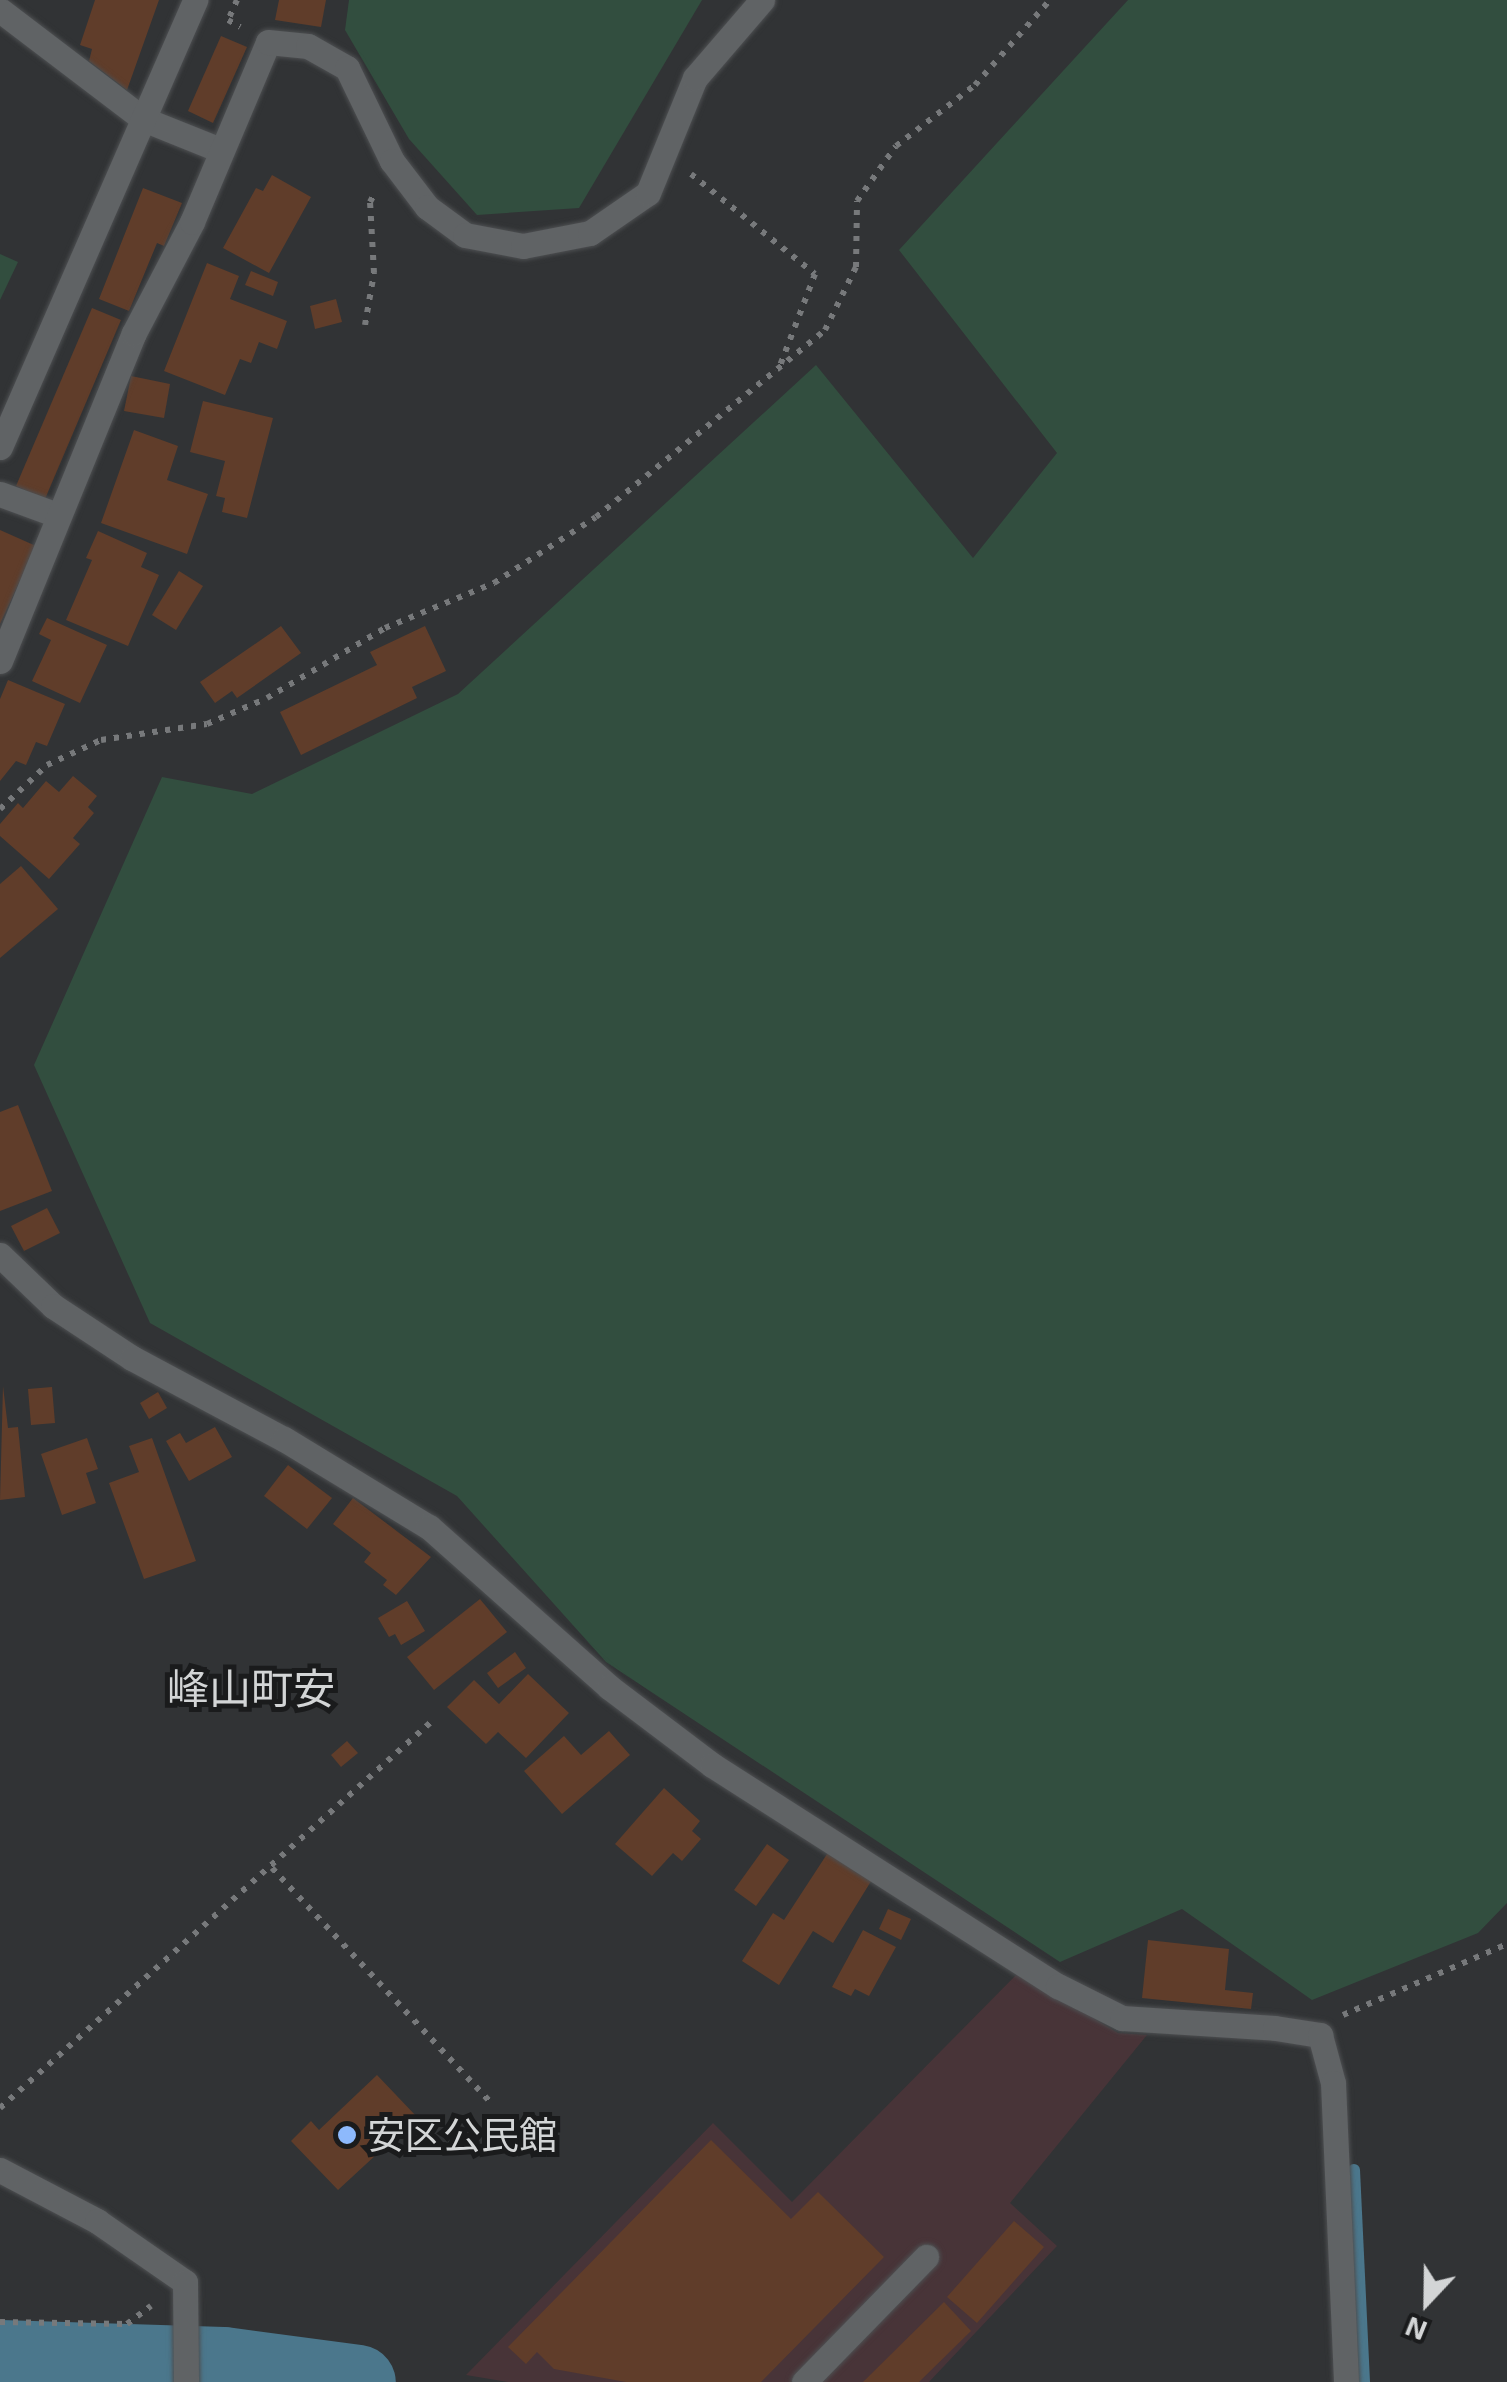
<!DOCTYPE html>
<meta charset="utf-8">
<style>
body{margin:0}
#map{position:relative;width:1507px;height:2382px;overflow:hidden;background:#313335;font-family:"Exo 2","Noto Sans JP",sans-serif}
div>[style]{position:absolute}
.industrial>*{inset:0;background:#483438}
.green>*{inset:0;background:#324e3f}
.stream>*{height:12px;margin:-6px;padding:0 6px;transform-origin:6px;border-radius:6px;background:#4b778c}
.river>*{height:75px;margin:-37.5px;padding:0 37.5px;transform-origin:37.5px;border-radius:37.5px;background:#4b778c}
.building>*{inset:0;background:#603d2a}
.path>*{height:6px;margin-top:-3px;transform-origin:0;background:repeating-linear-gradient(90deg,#77797b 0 5px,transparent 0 13px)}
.roads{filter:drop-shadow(0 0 2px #4d4f51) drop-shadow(0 0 2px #4d4f51)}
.minor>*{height:25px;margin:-12.5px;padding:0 12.5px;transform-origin:12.5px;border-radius:12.5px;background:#606365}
.dots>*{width:28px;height:28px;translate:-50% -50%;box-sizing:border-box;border:5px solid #1a1b1c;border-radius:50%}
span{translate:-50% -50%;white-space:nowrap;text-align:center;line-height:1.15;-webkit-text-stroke:10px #1a1b1c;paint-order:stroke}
.poi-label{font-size:38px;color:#d3d5d6}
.left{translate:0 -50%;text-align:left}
.quarter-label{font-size:42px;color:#d3d5d6}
.north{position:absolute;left:1377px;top:2252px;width:100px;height:100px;-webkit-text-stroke:8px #1a1b1c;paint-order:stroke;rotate:202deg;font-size:28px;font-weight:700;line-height:40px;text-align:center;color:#d3d5d6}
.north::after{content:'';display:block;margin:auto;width:35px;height:45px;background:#d3d5d6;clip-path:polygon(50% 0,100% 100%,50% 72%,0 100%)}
</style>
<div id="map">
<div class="industrial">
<div style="clip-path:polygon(1018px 1973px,1118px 2033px,1147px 2035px,1010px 2203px,1057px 2246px,929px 2382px,508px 2382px,466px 2375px,713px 2123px,792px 2202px)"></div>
</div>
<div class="green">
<div style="clip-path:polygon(349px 0,702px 0,579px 208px,477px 215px,409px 139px,345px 30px)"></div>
<div style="clip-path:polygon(1128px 0,1507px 0,1507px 1903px,1478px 1933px,1312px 2000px,1182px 1909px,1060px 1962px,606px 1662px,457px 1496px,150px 1323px,34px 1065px,162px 777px,252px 794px,458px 694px,816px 365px,973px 558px,1057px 453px,899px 250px)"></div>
<div style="clip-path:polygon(0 254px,18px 262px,0 300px)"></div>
</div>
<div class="stream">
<div style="left:1354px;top:2170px;width:212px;rotate:87.3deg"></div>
</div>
<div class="river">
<div style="left:0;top:2357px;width:223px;rotate:1.8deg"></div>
<div style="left:223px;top:2364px;width:136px;rotate:7.6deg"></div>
</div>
<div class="building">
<div style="clip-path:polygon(95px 0,159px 0,127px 90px,89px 61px,92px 49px,80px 45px)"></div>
<div style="clip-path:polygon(279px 0,326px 0,321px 27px,275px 20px)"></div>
<div style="clip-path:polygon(221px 36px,247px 47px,213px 123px,188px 111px)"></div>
<div style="clip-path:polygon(272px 175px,311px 197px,269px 273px,223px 248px,256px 188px,263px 191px)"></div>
<div style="clip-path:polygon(143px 188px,182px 203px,164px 246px,157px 243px,129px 311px,99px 299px)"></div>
<div style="clip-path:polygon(207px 263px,239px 276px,230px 299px,287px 321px,277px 349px,259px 342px,251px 363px,240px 359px,225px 395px,164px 371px)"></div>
<div style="clip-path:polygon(251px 271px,278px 282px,273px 296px,245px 285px)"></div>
<div style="clip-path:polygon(336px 299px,342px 322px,315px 329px,310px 306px)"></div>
<div style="clip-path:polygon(92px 308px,121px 320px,45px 499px,16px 486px)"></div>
<div style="clip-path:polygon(131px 376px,170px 384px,164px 418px,124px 411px)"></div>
<div style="clip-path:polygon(203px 401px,273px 418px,247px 518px,222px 512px,225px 498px,216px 496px,225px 461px,190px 452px)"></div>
<div style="clip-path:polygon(134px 430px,178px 446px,167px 480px,208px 494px,187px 554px,101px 523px)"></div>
<div style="clip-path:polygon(0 530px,36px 546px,0 624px)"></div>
<div style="clip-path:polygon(98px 531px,147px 553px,141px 567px,159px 575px,128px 646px,66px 620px,92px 560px,86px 558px)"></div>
<div style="clip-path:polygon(179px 571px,203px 586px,176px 630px,152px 615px)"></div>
<div style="clip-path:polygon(47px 618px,107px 645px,80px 703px,32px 681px,51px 640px,39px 634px)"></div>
<div style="clip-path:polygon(281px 626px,301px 653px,237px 698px,232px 691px,215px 703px,200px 682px)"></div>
<div style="clip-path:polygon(425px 626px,446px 671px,412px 687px,417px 698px,301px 755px,280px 712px,377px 665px,370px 652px)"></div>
<div style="clip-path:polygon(8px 680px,65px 704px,47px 746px,36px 742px,26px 765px,16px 761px,0 781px,0 699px)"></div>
<div style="clip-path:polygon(73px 776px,97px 796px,88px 807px,94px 813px,73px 838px,80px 844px,49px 879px,0 836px,0 824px,18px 803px,23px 808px,46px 781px,59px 792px)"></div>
<div style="clip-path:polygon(21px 866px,58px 909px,0 958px,0 884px)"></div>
<div style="clip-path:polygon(18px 1105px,52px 1191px,0 1211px,0 1112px)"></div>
<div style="clip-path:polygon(47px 1208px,60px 1233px,24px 1251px,11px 1226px)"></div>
<div style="clip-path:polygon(3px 1386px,8px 1428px,18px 1427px,25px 1497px,0 1500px)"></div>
<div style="clip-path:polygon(52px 1387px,55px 1423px,31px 1425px,28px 1389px)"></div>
<div style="clip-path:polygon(158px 1392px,167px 1408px,149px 1419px,140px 1403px)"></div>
<div style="clip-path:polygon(215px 1427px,232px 1457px,189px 1481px,166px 1441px,180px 1433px,186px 1443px)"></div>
<div style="clip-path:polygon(87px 1438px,98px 1469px,86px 1473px,96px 1503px,62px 1515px,41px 1454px)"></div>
<div style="clip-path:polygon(152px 1438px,196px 1561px,144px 1579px,109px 1483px,139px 1472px,129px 1446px)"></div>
<div style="clip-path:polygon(288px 1465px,332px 1498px,307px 1529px,264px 1496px)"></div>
<div style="clip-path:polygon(353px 1498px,431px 1557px,396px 1595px,383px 1585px,387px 1580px,364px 1562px,371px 1553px,333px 1524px)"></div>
<div style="clip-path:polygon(480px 1599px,507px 1632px,434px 1690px,407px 1657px)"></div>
<div style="clip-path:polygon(407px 1601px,425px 1631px,401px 1645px,395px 1634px,389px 1637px,378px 1618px)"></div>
<div style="clip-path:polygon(515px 1652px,526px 1668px,498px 1688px,487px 1673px)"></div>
<div style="clip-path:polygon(528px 1674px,569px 1713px,526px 1758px,498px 1732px,486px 1744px,447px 1707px,474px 1680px,499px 1704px)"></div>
<div style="clip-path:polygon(609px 1731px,630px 1755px,562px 1814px,524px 1771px,564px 1736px,581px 1755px)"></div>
<div style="clip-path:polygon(347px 1741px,358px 1753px,341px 1767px,331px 1755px)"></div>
<div style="clip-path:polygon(664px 1788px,700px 1821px,692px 1831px,701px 1839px,682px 1861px,673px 1853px,652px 1876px,615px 1844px)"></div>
<div style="clip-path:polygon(767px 1844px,789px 1860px,756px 1906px,734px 1890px)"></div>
<div style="clip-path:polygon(829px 1851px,873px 1878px,833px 1943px,813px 1931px,779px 1985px,742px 1961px,773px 1913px,784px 1920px)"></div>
<div style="clip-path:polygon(888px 1909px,911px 1919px,901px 1940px,879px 1929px)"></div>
<div style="clip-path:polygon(863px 1930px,896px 1947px,869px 1996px,855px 1989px,851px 1996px,832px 1987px)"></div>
<div style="clip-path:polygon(1148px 1940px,1229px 1949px,1225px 1990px,1253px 1993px,1251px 2009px,1142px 1998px)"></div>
<div style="clip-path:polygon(377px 2075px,417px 2117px,338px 2190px,291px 2141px,311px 2121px,319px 2130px)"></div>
<div style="clip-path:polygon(711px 2140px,791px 2219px,818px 2192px,884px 2257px,761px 2382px,626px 2382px,554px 2369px,537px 2352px,526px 2364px,508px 2347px)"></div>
<div style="clip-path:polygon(1014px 2221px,1044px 2247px,977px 2323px,947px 2297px)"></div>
<div style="clip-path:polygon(944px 2302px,971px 2331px,919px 2382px,863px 2382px)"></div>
</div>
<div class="path">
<div style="left:237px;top:0;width:22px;rotate:114deg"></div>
<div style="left:228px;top:20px;width:14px;rotate:30deg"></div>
<div style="left:691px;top:174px;width:159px;rotate:38.9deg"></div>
<div style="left:815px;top:274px;width:104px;rotate:110.9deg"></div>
<div style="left:365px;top:325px;width:53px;rotate:-80.2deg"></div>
<div style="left:374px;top:273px;width:71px;rotate:-93.2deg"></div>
<div style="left:370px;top:202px;width:10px;rotate:-61deg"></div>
<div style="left:0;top:809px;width:64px;rotate:-43.1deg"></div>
<div style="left:47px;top:765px;width:60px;rotate:-24.8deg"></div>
<div style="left:101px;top:740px;width:107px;rotate:-8.6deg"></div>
<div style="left:207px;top:724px;width:65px;rotate:-23.4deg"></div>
<div style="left:267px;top:698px;width:137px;rotate:-30.7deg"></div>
<div style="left:385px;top:628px;width:118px;rotate:-22.4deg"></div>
<div style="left:494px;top:583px;width:121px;rotate:-32.9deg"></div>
<div style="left:596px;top:517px;width:296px;rotate:-39.2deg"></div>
<div style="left:825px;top:330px;width:70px;rotate:-63.8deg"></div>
<div style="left:856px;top:267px;width:66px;rotate:-89.1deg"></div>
<div style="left:857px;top:201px;width:67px;rotate:-54.7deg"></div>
<div style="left:896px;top:146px;width:100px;rotate:-37.7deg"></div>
<div style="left:975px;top:85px;width:113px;rotate:-48.6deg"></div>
<div style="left:272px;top:1868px;width:318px;rotate:47deg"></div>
<div style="left:1343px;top:2015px;width:179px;rotate:-23.4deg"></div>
<div style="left:0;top:2108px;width:579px;rotate:-41.85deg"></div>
<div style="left:0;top:2322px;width:127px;rotate:0.9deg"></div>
<div style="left:127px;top:2324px;width:30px;rotate:-37deg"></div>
</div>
<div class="roads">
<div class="minor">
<div style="left:0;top:10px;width:180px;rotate:37.3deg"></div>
<div style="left:143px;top:119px;width:83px;rotate:21.9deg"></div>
<div style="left:0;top:447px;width:488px;rotate:-66.4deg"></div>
<div style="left:0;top:494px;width:61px;rotate:20.2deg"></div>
<div style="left:0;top:661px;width:354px;rotate:-67.8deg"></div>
<div style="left:134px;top:333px;width:125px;rotate:-62.4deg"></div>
<div style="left:192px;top:222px;width:195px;rotate:-67.1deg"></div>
<div style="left:268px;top:42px;width:40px;rotate:5.7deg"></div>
<div style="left:308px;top:46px;width:45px;rotate:29.4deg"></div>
<div style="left:347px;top:68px;width:103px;rotate:64.2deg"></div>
<div style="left:392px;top:161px;width:58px;rotate:52.7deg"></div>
<div style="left:427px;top:207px;width:47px;rotate:36.4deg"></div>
<div style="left:465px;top:235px;width:59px;rotate:10.7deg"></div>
<div style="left:523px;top:246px;width:68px;rotate:-11deg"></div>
<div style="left:590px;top:233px;width:70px;rotate:-34.6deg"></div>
<div style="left:648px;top:193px;width:124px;rotate:-67.8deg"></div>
<div style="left:695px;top:78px;width:103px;rotate:-49.3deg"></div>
<div style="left:0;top:1255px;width:74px;rotate:43.9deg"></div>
<div style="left:53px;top:1306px;width:95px;rotate:33.4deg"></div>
<div style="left:132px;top:1358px;width:172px;rotate:28.1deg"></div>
<div style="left:284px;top:1439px;width:170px;rotate:31.3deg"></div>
<div style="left:429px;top:1527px;width:241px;rotate:41.6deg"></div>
<div style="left:609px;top:1687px;width:129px;rotate:37.1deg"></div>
<div style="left:712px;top:1765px;width:411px;rotate:32.6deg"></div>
<div style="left:1058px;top:1986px;width:72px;rotate:26.6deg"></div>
<div style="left:1122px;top:2018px;width:153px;rotate:3.7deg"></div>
<div style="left:1275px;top:2028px;width:46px;rotate:8.8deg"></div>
<div style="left:1320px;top:2035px;width:50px;rotate:74.8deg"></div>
<div style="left:1333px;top:2083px;width:299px;rotate:87.5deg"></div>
<div style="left:0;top:2170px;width:110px;rotate:27.7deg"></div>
<div style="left:97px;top:2221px;width:107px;rotate:34.7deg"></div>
<div style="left:185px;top:2282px;width:100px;rotate:89.4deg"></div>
<div style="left:804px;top:2382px;width:175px;rotate:-45.7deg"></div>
</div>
</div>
<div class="dots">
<div style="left:347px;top:2135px;background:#8db9fc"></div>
</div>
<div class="poi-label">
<span class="left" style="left:367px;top:2135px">安区公民館</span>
</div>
<div class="quarter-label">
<span style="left:251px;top:1687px">峰山町安</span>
</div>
<div class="north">N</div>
</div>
